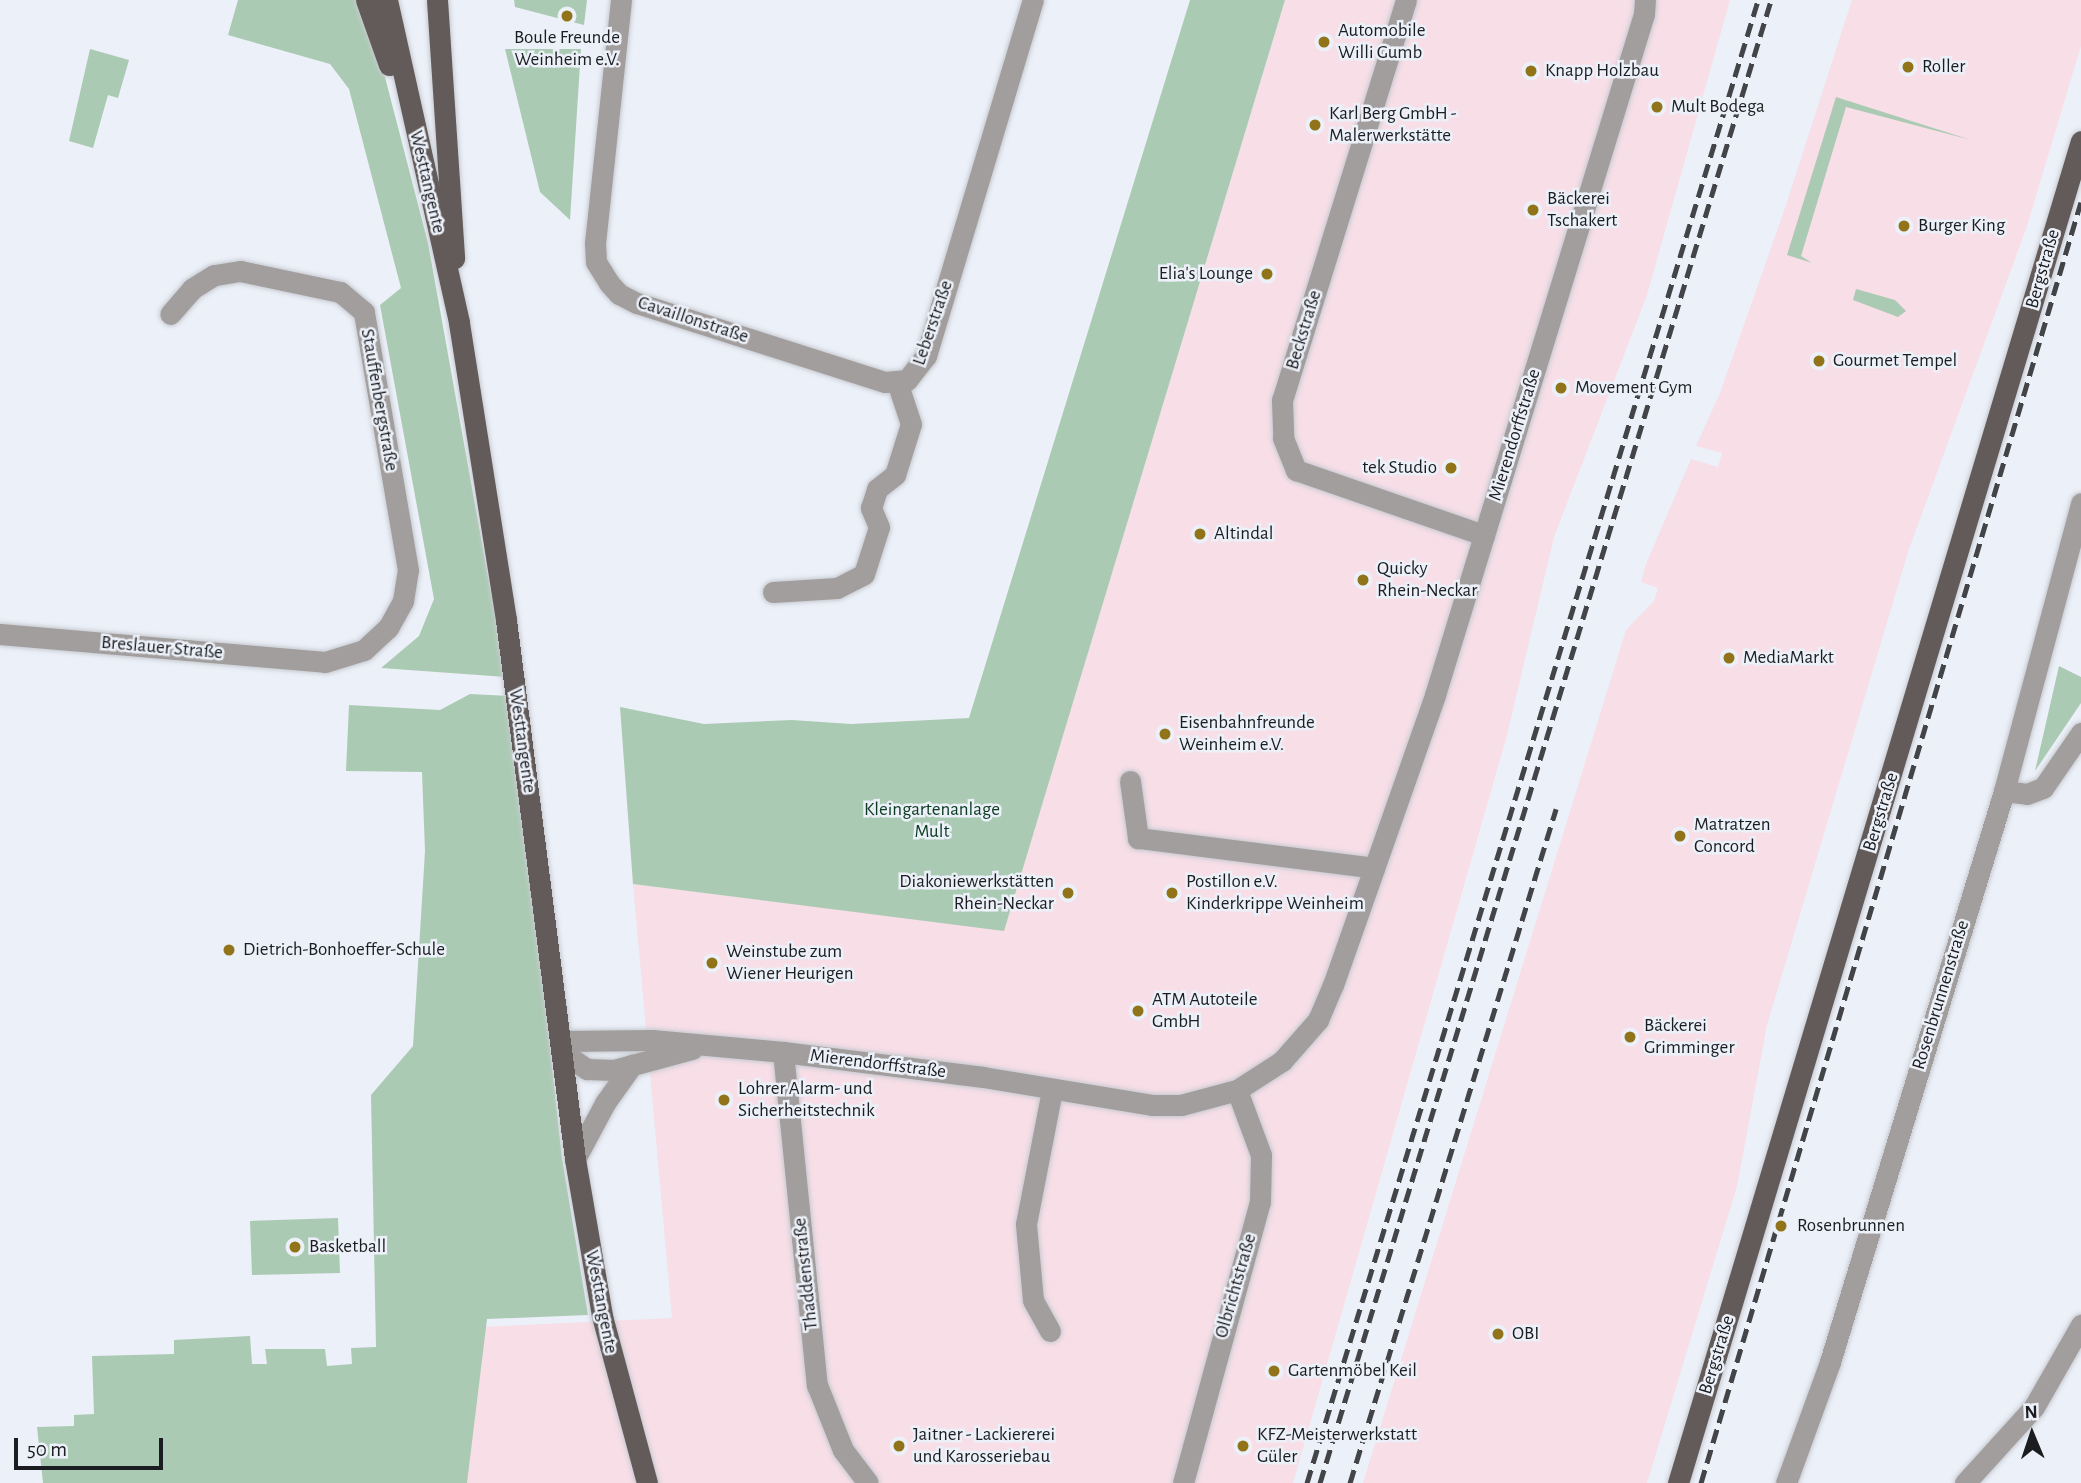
<!DOCTYPE html>
<meta charset="utf-8">
<style>
body{margin:0}
#map{position:relative;width:2081px;height:1483px;overflow:hidden;background:#ecf0f8;font-family:"Alegreya Sans",sans-serif}
div>[style]{position:absolute}
.commercial>*{inset:0;background:#f7dee7}
.green>*{inset:0;background:#abcab3}
.roads{filter:drop-shadow(0 0 2px #c7cad1) drop-shadow(0 0 2px #c7cad1)}
.minor>*{height:21px;margin:-10.5px;padding:0 10.5px;transform-origin:10.5px;border-radius:10.5px;background:#a29e9d}
.major>*{height:21px;margin:-10.5px;padding:0 10.5px;transform-origin:10.5px;border-radius:10.5px;background:#625b59}
.rail>*{height:5px;margin-top:-2.5px;transform-origin:0;background:repeating-linear-gradient(90deg,#434448 0 14px,transparent 0 21px)}
.dots>*{width:19px;height:19px;translate:-50% -50%;box-sizing:border-box;border:4px solid #ecf0f8;border-radius:50%}
span{translate:-50% -50%;white-space:nowrap;text-align:center;line-height:1.15;-webkit-text-stroke:5px #ecf0f8;paint-order:stroke}
.poi-label{font-size:19px;color:#1c1d20}
.left{translate:0 -50%;text-align:left}
.right{translate:-100% -50%;text-align:right}
.street-label{font-size:19px;color:#1c1d20}
.park-label{font-size:19px;color:#0a3b1f}
.north{position:absolute;left:1997px;top:1399px;width:70px;height:70px;-webkit-text-stroke:5px #ecf0f8;paint-order:stroke;rotate:358deg;font-size:19px;font-weight:700;line-height:28px;text-align:center;color:#1c1d20}
.north::after{content:'';display:block;margin:auto;width:24px;height:32px;background:#1c1d20;clip-path:polygon(50% 0,100% 100%,50% 72%,0 100%)}
.scale{position:absolute;left:14px;top:1438px;width:149px;height:32px;box-sizing:border-box;border:4px solid #1c1d20;border-top:0;padding-left:9px;font-size:21px;line-height:24px;white-space:nowrap;color:#1c1d20;-webkit-text-stroke:5px #ecf0f8;paint-order:stroke}
</style>
<div id="map">
<div class="commercial">
<div style="clip-path:polygon(1285px 0,1730px 0,1647px 295px,1554px 537px,1507px 735px,1293px 1483px,448px 1483px,482px 1327px,672px 1318px,633px 884px,1004px 930px)"></div>
<div style="clip-path:polygon(1852px 0,2081px 0,2081px 46px,2027px 226px,1908px 552px,1767px 1025px,1737px 1186px,1647px 1483px,1363px 1483px,1626px 630px,1654px 601px,1658px 588px,1641px 582px,1646px 564px,1691px 459px,1718px 467px,1722px 453px,1696px 446px,1720px 393px,1785px 208px)"></div>
</div>
<div class="green">
<div style="clip-path:polygon(238px 0,365px 0,428px 243px,506px 677px,381px 668px,419px 636px,434px 599px,380px 305px,401px 288px,349px 89px,330px 64px,228px 35px)"></div>
<div style="clip-path:polygon(514px 0,587px 0,584px 25px,515px 7px)"></div>
<div style="clip-path:polygon(1190px 0,1285px 0,1004px 931px,633px 884px,620px 707px,704px 724px,792px 720px,851px 724px,969px 718px)"></div>
<div style="clip-path:polygon(90px 49px,129px 60px,118px 98px,108px 95px,93px 148px,69px 141px)"></div>
<div style="clip-path:polygon(505px 49px,581px 49px,570px 220px,540px 192px)"></div>
<div style="clip-path:polygon(1836px 97px,1971px 140px,1846px 107px,1801px 256px,1812px 263px,1787px 255px)"></div>
<div style="clip-path:polygon(1856px 289px,1895px 300px,1906px 311px,1898px 317px,1853px 300px)"></div>
<div style="clip-path:polygon(2059px 666px,2081px 677px,2081px 703px,2035px 771px)"></div>
<div style="clip-path:polygon(470px 694px,511px 696px,562px 1158px,588px 1315px,487px 1319px,467px 1483px,43px 1483px,37px 1427px,74px 1426px,74px 1415px,94px 1414px,92px 1356px,174px 1354px,174px 1340px,250px 1336px,252px 1364px,267px 1364px,265px 1349px,325px 1349px,327px 1366px,352px 1364px,351px 1348px,376px 1347px,371px 1095px,413px 1046px,425px 851px,422px 772px,346px 771px,349px 705px,440px 710px)"></div>
<div style="clip-path:polygon(338px 1218px,340px 1273px,252px 1275px,250px 1221px)"></div>
</div>
<div class="roads">
<div class="minor">
<div style="left:621px;top:0;width:244px;rotate:96.1deg"></div>
<div style="left:595px;top:243px;width:19px;rotate:87deg"></div>
<div style="left:596px;top:262px;width:25px;rotate:58deg"></div>
<div style="left:609px;top:283px;width:15px;rotate:48deg"></div>
<div style="left:619px;top:294px;width:20px;rotate:27deg"></div>
<div style="left:637px;top:303px;width:260px;rotate:17.7deg"></div>
<div style="left:885px;top:382px;width:22px;rotate:-5deg"></div>
<div style="left:907px;top:380px;width:31px;rotate:-52deg"></div>
<div style="left:926px;top:356px;width:372px;rotate:-73.3deg"></div>
<div style="left:1406px;top:0;width:419px;rotate:107.2deg"></div>
<div style="left:1282px;top:400px;width:38px;rotate:88deg"></div>
<div style="left:1283px;top:438px;width:35px;rotate:68deg"></div>
<div style="left:1296px;top:470px;width:199px;rotate:19.1deg"></div>
<div style="left:773px;top:592px;width:64px;rotate:-3.6deg"></div>
<div style="left:837px;top:588px;width:30px;rotate:-27deg"></div>
<div style="left:864px;top:574px;width:49px;rotate:-72.3deg"></div>
<div style="left:879px;top:527px;width:21px;rotate:-113deg"></div>
<div style="left:871px;top:508px;width:20px;rotate:-72deg"></div>
<div style="left:877px;top:489px;width:23px;rotate:-38deg"></div>
<div style="left:895px;top:475px;width:53px;rotate:-72.6deg"></div>
<div style="left:911px;top:424px;width:44px;rotate:-108.4deg"></div>
<div style="left:0;top:634px;width:326px;rotate:4.9deg"></div>
<div style="left:325px;top:662px;width:41px;rotate:-17.1deg"></div>
<div style="left:364px;top:650px;width:33px;rotate:-43deg"></div>
<div style="left:388px;top:628px;width:31px;rotate:-61deg"></div>
<div style="left:403px;top:601px;width:31px;rotate:-81deg"></div>
<div style="left:408px;top:570px;width:262px;rotate:-99.7deg"></div>
<div style="left:364px;top:312px;width:31px;rotate:-140deg"></div>
<div style="left:340px;top:292px;width:102px;rotate:-168.1deg"></div>
<div style="left:240px;top:271px;width:26px;rotate:171deg"></div>
<div style="left:214px;top:275px;width:26px;rotate:148deg"></div>
<div style="left:192px;top:289px;width:33px;rotate:131deg"></div>
<div style="left:1130px;top:781px;width:58px;rotate:82deg"></div>
<div style="left:1138px;top:838px;width:238px;rotate:7.2deg"></div>
<div style="left:2004px;top:791px;width:23px;rotate:7deg"></div>
<div style="left:2027px;top:794px;width:17px;rotate:-21deg"></div>
<div style="left:2043px;top:788px;width:67px;rotate:-55.4deg"></div>
<div style="left:562px;top:1041px;width:90px;rotate:-0.6deg"></div>
<div style="left:652px;top:1040px;width:132px;rotate:5.2deg"></div>
<div style="left:783px;top:1052px;width:202px;rotate:7.1deg"></div>
<div style="left:983px;top:1077px;width:171px;rotate:9.4deg"></div>
<div style="left:1152px;top:1105px;width:29px"></div>
<div style="left:1181px;top:1105px;width:58px;rotate:-15deg"></div>
<div style="left:1237px;top:1090px;width:54px;rotate:-32.8deg"></div>
<div style="left:1282px;top:1061px;width:55px;rotate:-48.7deg"></div>
<div style="left:1318px;top:1020px;width:38px;rotate:-67deg"></div>
<div style="left:1333px;top:985px;width:307px;rotate:-70.6deg"></div>
<div style="left:1435px;top:695px;width:712px;rotate:-72.94deg"></div>
<div style="left:1644px;top:14px;width:14px;rotate:-86deg"></div>
<div style="left:783px;top:1052px;width:335px;rotate:84.2deg"></div>
<div style="left:817px;top:1385px;width:70px;rotate:68.2deg"></div>
<div style="left:843px;top:1450px;width:41px;rotate:52.9deg"></div>
<div style="left:563px;top:1053px;width:29px;rotate:34deg"></div>
<div style="left:587px;top:1069px;width:27px;rotate:2deg"></div>
<div style="left:614px;top:1070px;width:81px;rotate:-15.1deg"></div>
<div style="left:575px;top:1159px;width:64px;rotate:-61.8deg"></div>
<div style="left:605px;top:1103px;width:47px;rotate:-54.6deg"></div>
<div style="left:1050px;top:1331px;width:35px;rotate:-119deg"></div>
<div style="left:1033px;top:1300px;width:76px;rotate:-95.3deg"></div>
<div style="left:1026px;top:1224px;width:136px;rotate:-79deg"></div>
<div style="left:1183px;top:1483px;width:291px;rotate:-74.7deg"></div>
<div style="left:1260px;top:1202px;width:47px;rotate:-88.8deg"></div>
<div style="left:1261px;top:1155px;width:69px;rotate:-110.3deg"></div>
<div style="left:1786px;top:1483px;width:129px;rotate:-70deg"></div>
<div style="left:1830px;top:1362px;width:597px;rotate:-73.05deg"></div>
<div style="left:2004px;top:791px;width:298px;rotate:-75deg"></div>
<div style="left:1965px;top:1483px;width:103px;rotate:-47.8deg"></div>
<div style="left:2034px;top:1407px;width:95px;rotate:-60.2deg"></div>
</div>
<div class="major">
<div style="left:366px;top:0;width:69px;rotate:70.5deg"></div>
<div style="left:387px;top:0;width:331px;rotate:77.4deg"></div>
<div style="left:459px;top:323px;width:301px;rotate:81deg"></div>
<div style="left:506px;top:620px;width:543px;rotate:82.7deg"></div>
<div style="left:575px;top:1159px;width:159px;rotate:80.2deg"></div>
<div style="left:602px;top:1316px;width:173px;rotate:74.9deg"></div>
<div style="left:437px;top:0;width:259px;rotate:86.2deg"></div>
<div style="left:1678px;top:1483px;width:1401px;rotate:-73.29deg"></div>
</div>
</div>
<div class="rail">
<div style="left:1307px;top:1483px;width:1550px;rotate:-73.08deg"></div>
<div style="left:1320px;top:1483px;width:1550px;rotate:-73.08deg"></div>
<div style="left:1350px;top:1483px;width:705px;rotate:-73deg"></div>
<div style="left:1701px;top:1483px;width:1336px;rotate:-73.48deg"></div>
</div>
<div class="dots">
<div style="left:567px;top:16px;background:#917319"></div>
<div style="left:1324px;top:42px;background:#917319"></div>
<div style="left:1908px;top:67px;background:#917319"></div>
<div style="left:1531px;top:71px;background:#917319"></div>
<div style="left:1657px;top:107px;background:#917319"></div>
<div style="left:1315px;top:125px;background:#917319"></div>
<div style="left:1533px;top:210px;background:#917319"></div>
<div style="left:1904px;top:226px;background:#917319"></div>
<div style="left:1267px;top:274px;background:#917319"></div>
<div style="left:1819px;top:361px;background:#917319"></div>
<div style="left:1561px;top:388px;background:#917319"></div>
<div style="left:1451px;top:468px;background:#917319"></div>
<div style="left:1200px;top:534px;background:#917319"></div>
<div style="left:1363px;top:580px;background:#917319"></div>
<div style="left:1729px;top:658px;background:#917319"></div>
<div style="left:1165px;top:734px;background:#917319"></div>
<div style="left:1680px;top:836px;background:#917319"></div>
<div style="left:1068px;top:893px;background:#917319"></div>
<div style="left:1172px;top:893px;background:#917319"></div>
<div style="left:229px;top:950px;background:#917319"></div>
<div style="left:712px;top:963px;background:#917319"></div>
<div style="left:1138px;top:1011px;background:#917319"></div>
<div style="left:1630px;top:1037px;background:#917319"></div>
<div style="left:724px;top:1100px;background:#917319"></div>
<div style="left:1781px;top:1226px;background:#917319"></div>
<div style="left:295px;top:1247px;background:#917319"></div>
<div style="left:1498px;top:1334px;background:#917319"></div>
<div style="left:1274px;top:1371px;background:#917319"></div>
<div style="left:899px;top:1446px;background:#917319"></div>
<div style="left:1243px;top:1446px;background:#917319"></div>
</div>
<div class="poi-label">
<span class="left" style="left:1338px;top:42px">Automobile<br>Willi Gumb</span>
<span style="left:567px;top:49px">Boule Freunde<br>Weinheim e.V.</span>
<span class="left" style="left:1922px;top:67px">Roller</span>
<span class="left" style="left:1545px;top:71px">Knapp Holzbau</span>
<span class="left" style="left:1671px;top:107px">Mult Bodega</span>
<span class="left" style="left:1329px;top:125px">Karl Berg GmbH -<br>Malerwerkstätte</span>
<span class="left" style="left:1547px;top:210px">Bäckerei<br>Tschakert</span>
<span class="left" style="left:1918px;top:226px">Burger King</span>
<span class="right" style="left:1253px;top:274px">Elia's Lounge</span>
<span class="left" style="left:1833px;top:361px">Gourmet Tempel</span>
<span class="left" style="left:1575px;top:388px">Movement Gym</span>
<span class="right" style="left:1437px;top:468px">tek Studio</span>
<span class="left" style="left:1214px;top:534px">Altindal</span>
<span class="left" style="left:1377px;top:580px">Quicky<br>Rhein-Neckar</span>
<span class="left" style="left:1743px;top:658px">MediaMarkt</span>
<span class="left" style="left:1179px;top:734px">Eisenbahnfreunde<br>Weinheim e.V.</span>
<span class="left" style="left:1694px;top:836px">Matratzen<br>Concord</span>
<span class="right" style="left:1054px;top:893px">Diakoniewerkstätten<br>Rhein-Neckar</span>
<span class="left" style="left:1186px;top:893px">Postillon e.V.<br>Kinderkrippe Weinheim</span>
<span class="left" style="left:243px;top:950px">Dietrich-Bonhoeffer-Schule</span>
<span class="left" style="left:726px;top:963px">Weinstube zum<br>Wiener Heurigen</span>
<span class="left" style="left:1152px;top:1011px">ATM Autoteile<br>GmbH</span>
<span class="left" style="left:1644px;top:1037px">Bäckerei<br>Grimminger</span>
<span class="left" style="left:738px;top:1100px">Lohrer Alarm- und<br>Sicherheitstechnik</span>
<span class="left" style="left:1797px;top:1226px">Rosenbrunnen</span>
<span class="left" style="left:309px;top:1247px">Basketball</span>
<span class="left" style="left:1512px;top:1334px">OBI</span>
<span class="left" style="left:1288px;top:1371px">Gartenmöbel Keil</span>
<span class="left" style="left:913px;top:1446px">Jaitner - Lackiererei<br>und Karosseriebau</span>
<span class="left" style="left:1257px;top:1446px">KFZ-Meisterwerkstatt<br>Güler</span>
</div>
<div class="street-label">
<span style="left:427px;top:182px;rotate:77deg">Westtangente</span>
<span style="left:2043px;top:269px;rotate:-74deg">Bergstraße</span>
<span style="left:693px;top:320px;rotate:18deg">Cavaillonstraße</span>
<span style="left:933px;top:323px;rotate:-71deg">Leberstraße</span>
<span style="left:1304px;top:330px;rotate:-73deg">Beckstraße</span>
<span style="left:379px;top:400px;rotate:80deg">Stauffenbergstraße</span>
<span style="left:1515px;top:435px;rotate:-73deg">Mierendorffstraße</span>
<span style="left:162px;top:648px;rotate:5deg">Breslauer Straße</span>
<span style="left:522px;top:741px;rotate:82deg">Westtangente</span>
<span style="left:1881px;top:812px;rotate:-73deg">Bergstraße</span>
<span style="left:1941px;top:995px;rotate:-73deg">Rosenbrunnenstraße</span>
<span style="left:878px;top:1064px;rotate:7deg">Mierendorffstraße</span>
<span style="left:806px;top:1274px;rotate:-96deg">Thaddenstraße</span>
<span style="left:1236px;top:1286px;rotate:-74deg">Olbrichtstraße</span>
<span style="left:601px;top:1302px;rotate:79deg">Westtangente</span>
<span style="left:1717px;top:1355px;rotate:-73deg">Bergstraße</span>
</div>
<div class="park-label">
<span style="left:932px;top:821px">Kleingartenanlage<br>Mult</span>
</div>
<div class="north">N</div>
<div class="scale">50 m</div>
</div>
